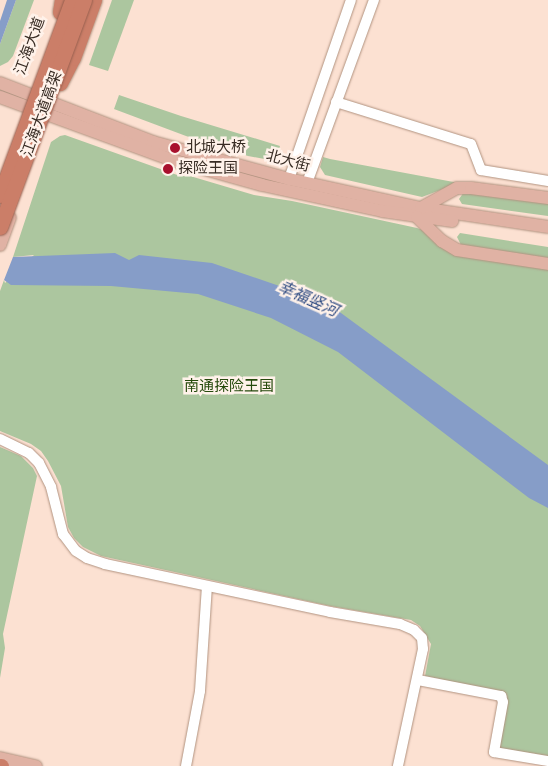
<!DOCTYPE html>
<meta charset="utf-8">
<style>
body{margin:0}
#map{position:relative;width:548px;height:766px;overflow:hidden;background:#fce1d2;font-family:Jost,"Noto Sans SC",sans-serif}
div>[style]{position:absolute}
.green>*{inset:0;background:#acc69f}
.water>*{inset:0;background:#869dc8}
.roads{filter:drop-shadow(0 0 1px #b19380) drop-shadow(0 0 1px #b19380)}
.minor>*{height:10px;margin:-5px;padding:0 5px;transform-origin:5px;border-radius:5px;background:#fff}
.major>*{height:12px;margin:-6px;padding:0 6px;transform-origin:6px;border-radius:6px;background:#e0b2a4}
.highway>*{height:15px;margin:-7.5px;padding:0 7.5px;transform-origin:7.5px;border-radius:7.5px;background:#cb7e68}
.bridges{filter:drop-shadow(0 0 1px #986150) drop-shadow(0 0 1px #986150)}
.highway-bridge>*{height:15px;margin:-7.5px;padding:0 7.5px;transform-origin:7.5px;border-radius:7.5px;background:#cb7e68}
.dots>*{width:14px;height:14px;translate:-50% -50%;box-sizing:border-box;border:2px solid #fff2ea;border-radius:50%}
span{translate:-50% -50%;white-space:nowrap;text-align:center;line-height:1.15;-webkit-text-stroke:5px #fff2ea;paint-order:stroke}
.street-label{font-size:15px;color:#382c24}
.poi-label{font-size:15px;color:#382c24}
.left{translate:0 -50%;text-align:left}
.park-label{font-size:15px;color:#264a0c}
.water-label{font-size:16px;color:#2f4b82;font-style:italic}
</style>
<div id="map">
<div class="green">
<div style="clip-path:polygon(16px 0,34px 0,13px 56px,8px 62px,0 66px,0 44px)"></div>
<div style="clip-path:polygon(112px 0,134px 0,108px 71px,89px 65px)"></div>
<div style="clip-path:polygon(119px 95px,181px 116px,280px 146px,275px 161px,248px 156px,186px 136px,114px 109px)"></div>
<div style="clip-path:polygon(65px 135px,180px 176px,190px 176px,254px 195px,292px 201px,417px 228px,423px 230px,444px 247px,548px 266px,548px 756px,498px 748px,507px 697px,505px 693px,425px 676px,431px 644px,420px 626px,411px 620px,330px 606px,101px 556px,83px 547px,74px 538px,68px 527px,61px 486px,48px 461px,41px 451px,31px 444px,0 431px,0 291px,4px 280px,5px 283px,34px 255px,13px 257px,51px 142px,60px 136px)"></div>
<div style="clip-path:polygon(323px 157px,330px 159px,459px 183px,422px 197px,325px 175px,320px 167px)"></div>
<div style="clip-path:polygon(464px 192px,548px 203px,548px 216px,462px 204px,459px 199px)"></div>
<div style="clip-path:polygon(460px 233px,548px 247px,548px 259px,461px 245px,457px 237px)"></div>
<div style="clip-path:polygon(0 447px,21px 456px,33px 468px,37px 476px,3px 634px,5px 648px,0 678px)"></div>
</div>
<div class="water">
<div style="clip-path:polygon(7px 0,16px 0,0 44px,0 21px)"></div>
<div style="clip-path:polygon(115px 253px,129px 260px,139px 255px,212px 263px,326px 302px,548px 465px,548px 508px,529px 498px,338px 352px,271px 318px,198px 294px,111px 286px,11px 285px,4px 280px,13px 257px)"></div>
</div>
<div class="roads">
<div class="minor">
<div style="left:336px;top:102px;width:141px;rotate:17.3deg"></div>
<div style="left:471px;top:144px;width:28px;rotate:69deg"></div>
<div style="left:481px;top:170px;width:68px;rotate:9.3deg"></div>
<div style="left:289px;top:179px;width:189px;rotate:-70.9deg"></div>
<div style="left:307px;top:183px;width:195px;rotate:-69.9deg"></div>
<div style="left:0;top:439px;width:32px;rotate:26deg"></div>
<div style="left:29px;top:453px;width:14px;rotate:45deg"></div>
<div style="left:39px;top:463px;width:27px;rotate:63deg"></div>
<div style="left:51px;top:487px;width:49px;rotate:75.7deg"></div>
<div style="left:63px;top:534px;width:21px;rotate:53deg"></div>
<div style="left:76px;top:551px;width:13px;rotate:32deg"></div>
<div style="left:87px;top:558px;width:19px;rotate:18deg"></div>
<div style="left:105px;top:564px;width:230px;rotate:12deg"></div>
<div style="left:330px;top:612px;width:71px;rotate:9.7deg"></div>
<div style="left:400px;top:624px;width:15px;rotate:23deg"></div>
<div style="left:414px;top:630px;width:11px;rotate:45deg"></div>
<div style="left:422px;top:638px;width:11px;rotate:85deg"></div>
<div style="left:423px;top:649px;width:120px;rotate:102.1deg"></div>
<div style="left:418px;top:680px;width:85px;rotate:10.9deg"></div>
<div style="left:501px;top:696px;width:6px;rotate:72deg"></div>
<div style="left:503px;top:702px;width:51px;rotate:100.2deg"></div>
<div style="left:494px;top:752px;width:55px;rotate:9.5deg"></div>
<div style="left:186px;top:766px;width:76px;rotate:-79.4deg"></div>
<div style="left:200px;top:691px;width:105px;rotate:-86.2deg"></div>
</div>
<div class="major">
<div style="left:0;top:83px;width:164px;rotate:21.1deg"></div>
<div style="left:153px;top:142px;width:141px;rotate:15.2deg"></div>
<div style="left:289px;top:179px;width:135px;rotate:12.4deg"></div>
<div style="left:421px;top:208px;width:128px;rotate:8.5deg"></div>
<div style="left:0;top:97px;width:183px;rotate:20.1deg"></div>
<div style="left:172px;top:160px;width:93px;rotate:15.5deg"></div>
<div style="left:262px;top:185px;width:123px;rotate:12.2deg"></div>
<div style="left:382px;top:211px;width:71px;rotate:8.1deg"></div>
<div style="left:421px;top:208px;width:41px;rotate:-29.1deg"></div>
<div style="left:457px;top:188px;width:14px"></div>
<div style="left:471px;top:188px;width:78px;rotate:7.4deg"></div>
<div style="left:417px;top:217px;width:35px;rotate:44deg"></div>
<div style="left:442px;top:241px;width:17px;rotate:31deg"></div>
<div style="left:457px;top:250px;width:92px;rotate:8.7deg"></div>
<div style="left:0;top:245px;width:29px;rotate:-70deg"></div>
<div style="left:0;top:758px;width:37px;rotate:13deg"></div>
</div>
<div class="highway">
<div style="left:60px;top:12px;width:12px;rotate:-81deg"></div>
<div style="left:60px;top:83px;width:28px;rotate:-63deg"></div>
<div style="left:73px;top:58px;width:62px;rotate:-70.1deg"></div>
<div style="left:0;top:766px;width:1px"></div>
</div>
</div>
<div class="bridges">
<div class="highway-bridge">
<div style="left:0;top:195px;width:208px;rotate:-69.7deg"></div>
<div style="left:0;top:227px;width:242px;rotate:-69.7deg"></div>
</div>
</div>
<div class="dots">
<div style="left:175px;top:148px;background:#a8102d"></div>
<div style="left:168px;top:169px;background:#a8102d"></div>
</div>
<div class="street-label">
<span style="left:30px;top:46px;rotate:-70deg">江海大道</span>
<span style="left:42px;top:114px;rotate:-70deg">江海大道高架</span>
<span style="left:288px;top:161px;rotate:15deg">北大街</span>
</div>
<div class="poi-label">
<span class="left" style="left:186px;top:148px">北城大桥</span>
<span class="left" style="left:178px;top:169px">探险王国</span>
</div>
<div class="park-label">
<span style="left:229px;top:387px">南通探险王国</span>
</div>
<div class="water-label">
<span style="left:308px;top:299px;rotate:24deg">幸福竖河</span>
</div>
</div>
